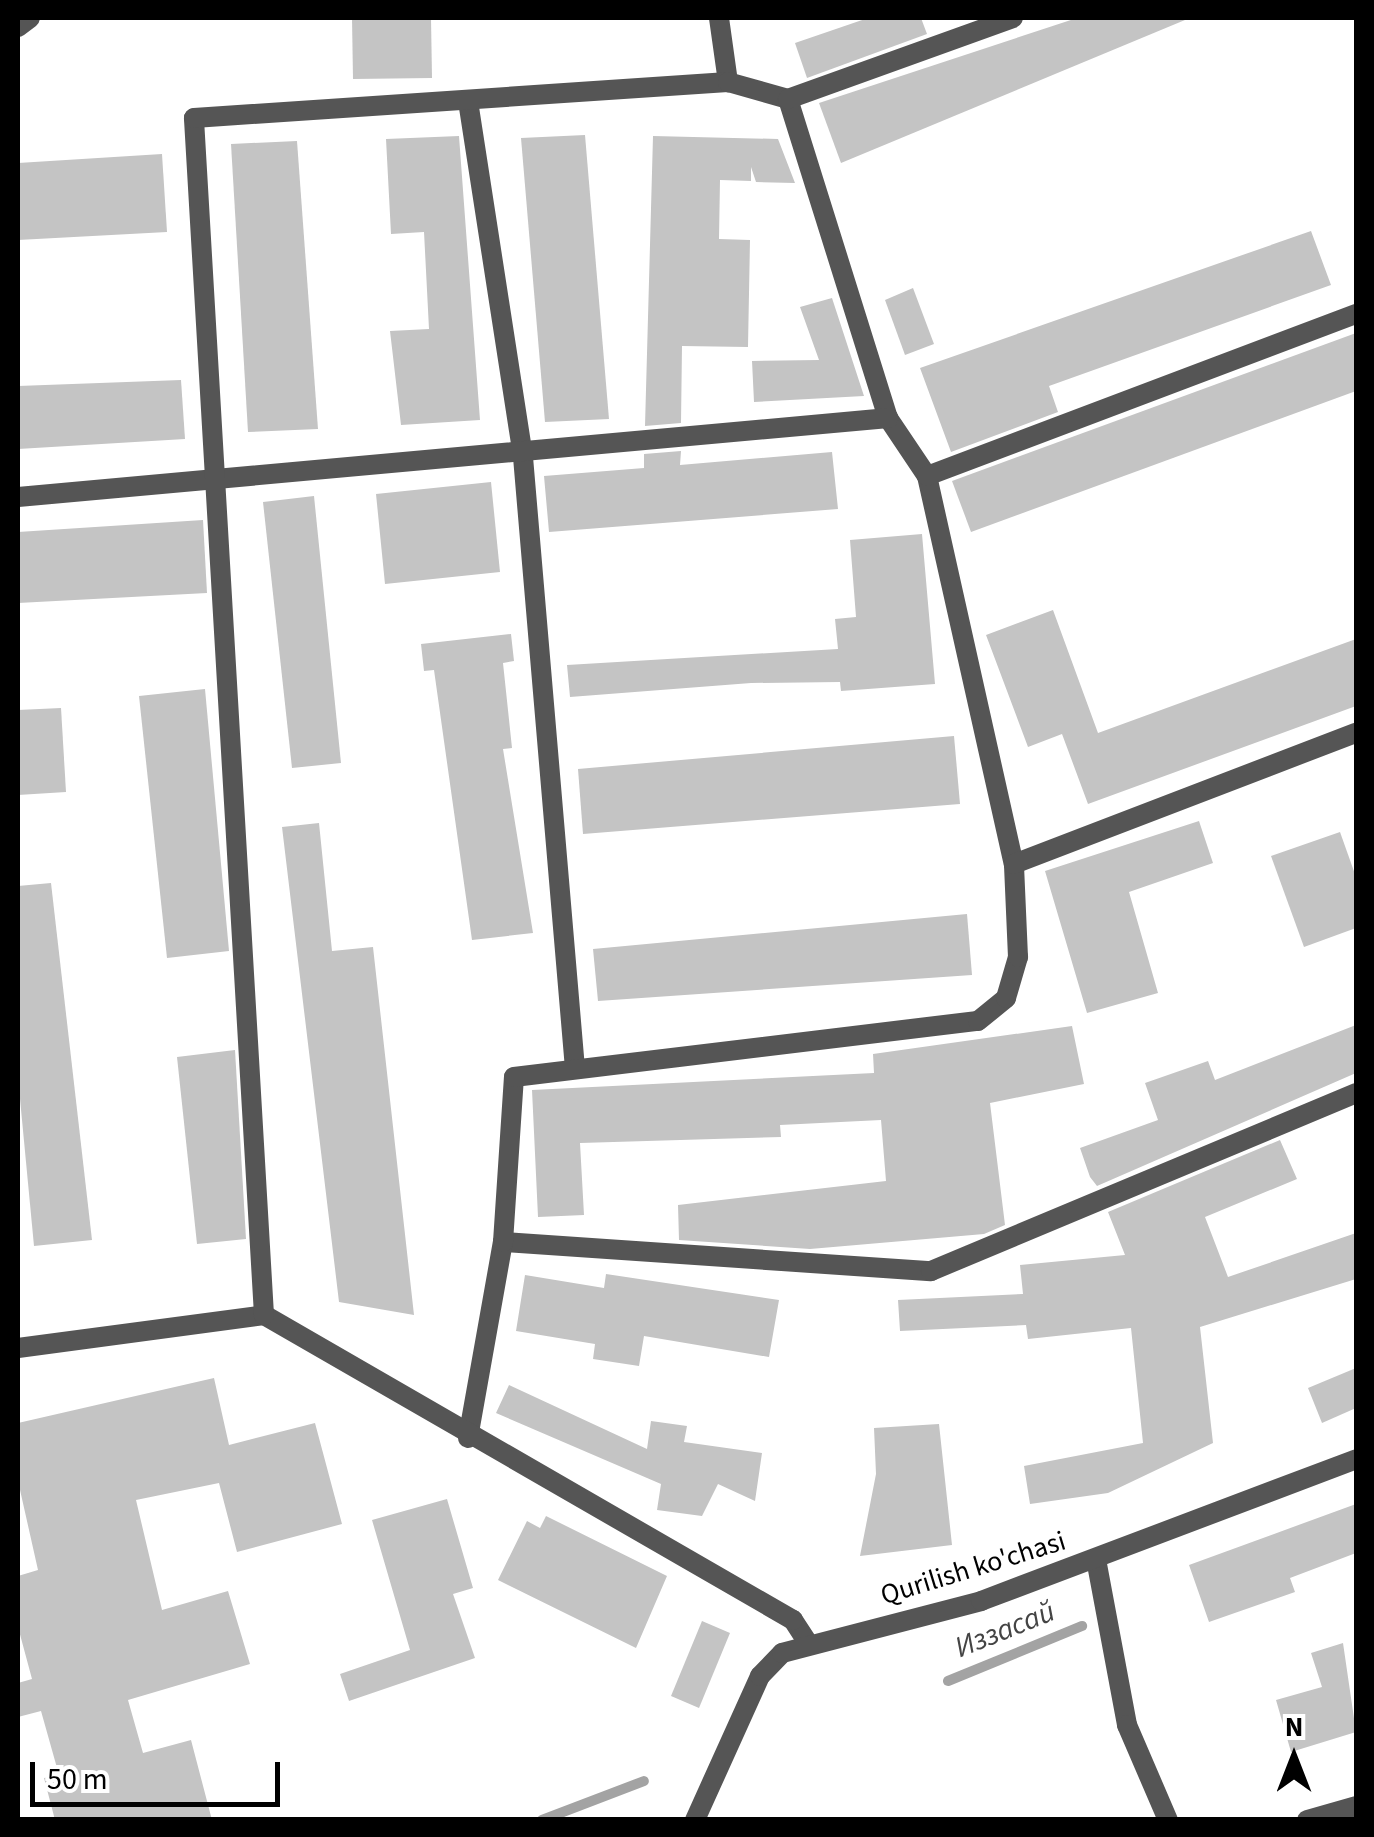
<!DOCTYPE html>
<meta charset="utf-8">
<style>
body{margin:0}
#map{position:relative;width:1374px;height:1837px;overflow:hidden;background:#fff;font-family:"Source Sans 3",sans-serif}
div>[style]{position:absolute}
.stream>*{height:10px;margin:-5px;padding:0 5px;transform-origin:5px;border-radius:5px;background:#a3a3a3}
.building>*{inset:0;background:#c4c4c4}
.service>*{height:20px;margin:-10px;padding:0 10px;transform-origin:10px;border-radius:10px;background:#555}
.minor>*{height:20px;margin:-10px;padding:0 10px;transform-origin:10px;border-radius:10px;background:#555}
.tertiary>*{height:20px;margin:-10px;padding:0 10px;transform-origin:10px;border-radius:10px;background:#555}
span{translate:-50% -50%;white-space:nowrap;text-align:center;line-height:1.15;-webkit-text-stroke:9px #fff;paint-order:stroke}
.street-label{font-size:28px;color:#000}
.water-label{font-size:30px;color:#444;font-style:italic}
.frame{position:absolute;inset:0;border:20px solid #000;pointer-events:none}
.north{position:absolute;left:1244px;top:1707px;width:100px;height:100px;-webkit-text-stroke:8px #fff;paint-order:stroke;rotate:0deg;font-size:28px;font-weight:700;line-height:40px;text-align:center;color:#000}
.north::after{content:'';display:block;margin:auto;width:35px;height:45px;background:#000;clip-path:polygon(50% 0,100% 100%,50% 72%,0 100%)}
.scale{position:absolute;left:30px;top:1762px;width:250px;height:45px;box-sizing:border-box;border:5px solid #000;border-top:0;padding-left:12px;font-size:30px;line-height:35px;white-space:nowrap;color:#000;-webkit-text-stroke:8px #fff;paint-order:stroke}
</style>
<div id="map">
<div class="stream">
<div style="left:948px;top:1681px;width:145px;rotate:-22.3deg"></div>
<div style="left:542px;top:1820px;width:109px;rotate:-20.9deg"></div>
</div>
<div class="building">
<div style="clip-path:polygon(352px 18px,431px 18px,432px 78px,353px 79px)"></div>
<div style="clip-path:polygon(868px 18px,921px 18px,927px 34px,807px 78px,795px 43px)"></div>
<div style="clip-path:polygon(1077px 18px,1185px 20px,841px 163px,819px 103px)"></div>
<div style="clip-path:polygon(585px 135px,609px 419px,545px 422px,521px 138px)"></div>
<div style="clip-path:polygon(459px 136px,480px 420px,401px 425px,390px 331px,429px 329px,424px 232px,391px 234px,386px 139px)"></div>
<div style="clip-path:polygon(653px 136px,778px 139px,795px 183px,756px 182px,751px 167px,751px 181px,720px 180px,719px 239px,750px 240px,748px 347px,682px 346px,681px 423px,645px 426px)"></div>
<div style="clip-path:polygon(297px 141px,318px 429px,248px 432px,231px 144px)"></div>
<div style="clip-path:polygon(162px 154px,167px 232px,18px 240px,18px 163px)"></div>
<div style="clip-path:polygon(1311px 231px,1331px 285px,1049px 386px,1058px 412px,951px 452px,920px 368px)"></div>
<div style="clip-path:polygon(913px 288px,934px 344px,905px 355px,885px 300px)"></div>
<div style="clip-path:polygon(832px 298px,864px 396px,754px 402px,752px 361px,819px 360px,800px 307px)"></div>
<div style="clip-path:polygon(1356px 333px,1356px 391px,971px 532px,952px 481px)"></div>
<div style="clip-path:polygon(181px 380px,185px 439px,18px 449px,18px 386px)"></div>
<div style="clip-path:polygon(681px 451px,680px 465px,832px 452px,838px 509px,549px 532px,544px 476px,644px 468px,644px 454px)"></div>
<div style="clip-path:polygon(491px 482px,500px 572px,385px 584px,376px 494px)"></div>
<div style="clip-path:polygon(314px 496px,341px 763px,292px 768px,263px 502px)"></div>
<div style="clip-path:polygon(203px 520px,207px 593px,18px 603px,18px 532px)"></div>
<div style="clip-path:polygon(922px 534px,935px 684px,841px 691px,840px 682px,751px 683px,570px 697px,567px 665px,838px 649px,835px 619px,856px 617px,850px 540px)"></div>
<div style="clip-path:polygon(1053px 610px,1098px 733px,1356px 639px,1356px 706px,1088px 804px,1062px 734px,1028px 747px,986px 635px)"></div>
<div style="clip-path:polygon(511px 634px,514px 661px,503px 663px,512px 748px,503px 749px,533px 933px,472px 940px,434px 670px,424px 671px,421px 644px)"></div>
<div style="clip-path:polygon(205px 689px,229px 951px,167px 958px,139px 696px)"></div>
<div style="clip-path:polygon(61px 708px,66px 792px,18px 795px,18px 710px)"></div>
<div style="clip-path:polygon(954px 736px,960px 804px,583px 834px,578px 769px)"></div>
<div style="clip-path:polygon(1199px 821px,1213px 863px,1129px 892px,1158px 993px,1087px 1013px,1045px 871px)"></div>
<div style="clip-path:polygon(319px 823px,332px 951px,373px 947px,414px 1315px,339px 1302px,282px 827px)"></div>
<div style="clip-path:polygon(1340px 832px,1356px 877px,1356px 928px,1304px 947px,1271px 856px)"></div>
<div style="clip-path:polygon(51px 883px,92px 1240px,34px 1246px,18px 1078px,18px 886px)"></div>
<div style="clip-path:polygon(967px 914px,972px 975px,598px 1001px,593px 949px)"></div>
<div style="clip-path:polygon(1356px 1025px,1356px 1073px,1097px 1186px,1090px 1177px,1080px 1148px,1158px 1120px,1145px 1083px,1208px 1061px,1215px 1080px)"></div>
<div style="clip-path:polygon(1072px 1026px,1084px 1084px,990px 1103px,1005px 1225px,984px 1234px,810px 1249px,679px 1240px,678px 1205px,886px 1181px,881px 1120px,780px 1125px,781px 1137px,580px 1143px,584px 1215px,538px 1217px,532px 1090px,874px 1073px,873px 1054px)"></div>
<div style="clip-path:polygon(235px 1050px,246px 1239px,197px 1244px,177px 1057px)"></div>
<div style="clip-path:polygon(1280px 1140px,1297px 1179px,1205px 1217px,1228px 1277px,1356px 1233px,1356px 1279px,1200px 1327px,1213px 1443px,1108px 1493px,1030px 1504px,1024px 1466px,1143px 1443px,1131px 1328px,1028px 1339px,1026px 1325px,900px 1331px,898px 1300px,1023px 1294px,1020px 1265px,1125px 1255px,1108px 1212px)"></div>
<div style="clip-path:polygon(606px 1274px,779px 1300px,769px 1357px,644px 1336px,639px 1366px,593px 1359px,595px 1344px,516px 1331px,525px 1275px,604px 1288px)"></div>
<div style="clip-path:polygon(1356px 1368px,1356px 1408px,1322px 1423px,1308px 1388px)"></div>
<div style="clip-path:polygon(214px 1378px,229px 1445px,315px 1423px,342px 1524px,237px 1552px,219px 1483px,136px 1500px,162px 1610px,228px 1591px,250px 1664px,128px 1700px,143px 1753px,191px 1740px,212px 1820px,55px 1820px,44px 1778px,59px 1775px,41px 1711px,18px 1717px,18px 1683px,32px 1679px,18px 1627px,18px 1576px,38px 1570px,18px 1481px,18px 1423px)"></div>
<div style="clip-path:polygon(509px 1385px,647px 1449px,651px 1421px,687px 1426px,684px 1442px,762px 1453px,755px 1501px,718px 1484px,702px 1516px,657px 1510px,661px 1484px,496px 1413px)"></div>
<div style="clip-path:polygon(939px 1424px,952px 1545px,860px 1556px,876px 1474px,874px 1428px)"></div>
<div style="clip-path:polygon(447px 1499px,473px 1588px,453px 1594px,475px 1658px,349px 1701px,340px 1674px,410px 1650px,372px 1520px)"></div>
<div style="clip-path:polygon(1356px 1504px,1356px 1553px,1290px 1578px,1295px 1592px,1209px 1622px,1189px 1565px)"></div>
<div style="clip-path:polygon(546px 1516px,667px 1576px,636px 1648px,498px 1580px,527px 1521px,540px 1528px)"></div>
<div style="clip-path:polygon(702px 1621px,730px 1633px,699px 1708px,671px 1696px)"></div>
<div style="clip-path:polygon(1343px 1643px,1356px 1732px,1291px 1752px,1276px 1700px,1322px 1687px,1311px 1653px)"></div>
</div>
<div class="service">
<div style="left:503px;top:1242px;width:429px;rotate:3.9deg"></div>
<div style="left:931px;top:1271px;width:461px;rotate:-22.7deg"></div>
</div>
<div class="minor">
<div style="left:719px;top:18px;width:65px;rotate:82deg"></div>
<div style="left:18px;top:27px;width:15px;rotate:-37deg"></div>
<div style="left:788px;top:99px;width:334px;rotate:72.6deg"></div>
<div style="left:888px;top:418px;width:70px;rotate:56.1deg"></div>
<div style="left:927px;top:476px;width:398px;rotate:77.4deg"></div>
<div style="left:468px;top:101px;width:360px;rotate:81.2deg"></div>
<div style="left:523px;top:457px;width:613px;rotate:85.14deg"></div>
<div style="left:927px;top:476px;width:459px;rotate:-20.7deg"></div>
<div style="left:18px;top:497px;width:874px;rotate:-5.19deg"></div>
<div style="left:18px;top:1348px;width:248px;rotate:-7.6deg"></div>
<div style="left:468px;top:1438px;width:199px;rotate:-79.9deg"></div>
<div style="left:503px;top:1242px;width:165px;rotate:-86.2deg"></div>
<div style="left:514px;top:1077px;width:467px;rotate:-6.9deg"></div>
<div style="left:978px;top:1021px;width:36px;rotate:-39deg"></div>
<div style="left:1006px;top:998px;width:43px;rotate:-73.7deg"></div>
<div style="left:1018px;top:957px;width:93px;rotate:-92.5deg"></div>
<div style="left:1014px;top:864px;width:366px;rotate:-21deg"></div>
<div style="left:806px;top:1640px;width:24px;rotate:-123deg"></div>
<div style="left:793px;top:1620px;width:611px;rotate:-150.03deg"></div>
<div style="left:264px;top:1315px;width:1199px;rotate:-93.35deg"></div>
<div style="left:194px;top:118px;width:535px;rotate:-3.86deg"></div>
<div style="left:728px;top:82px;width:62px;rotate:15.8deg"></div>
<div style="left:788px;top:99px;width:239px;rotate:-19.8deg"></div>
</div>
<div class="tertiary">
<div style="left:1096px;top:1559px;width:169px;rotate:79.4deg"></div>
<div style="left:1127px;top:1725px;width:103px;rotate:66.7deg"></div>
<div style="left:695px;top:1820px;width:158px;rotate:-65.7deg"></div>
<div style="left:760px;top:1676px;width:32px;rotate:-46deg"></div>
<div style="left:782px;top:1653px;width:206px;rotate:-14.6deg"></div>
<div style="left:981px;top:1601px;width:401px;rotate:-20.7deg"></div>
<div style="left:1307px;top:1820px;width:51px;rotate:-15.9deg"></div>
</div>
<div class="street-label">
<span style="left:973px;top:1568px;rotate:-17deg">Qurilish ko'chasi</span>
</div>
<div class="water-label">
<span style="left:1005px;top:1630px;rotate:-22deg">Иззасай</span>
</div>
<div class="frame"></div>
<div class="north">N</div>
<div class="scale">50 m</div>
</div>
